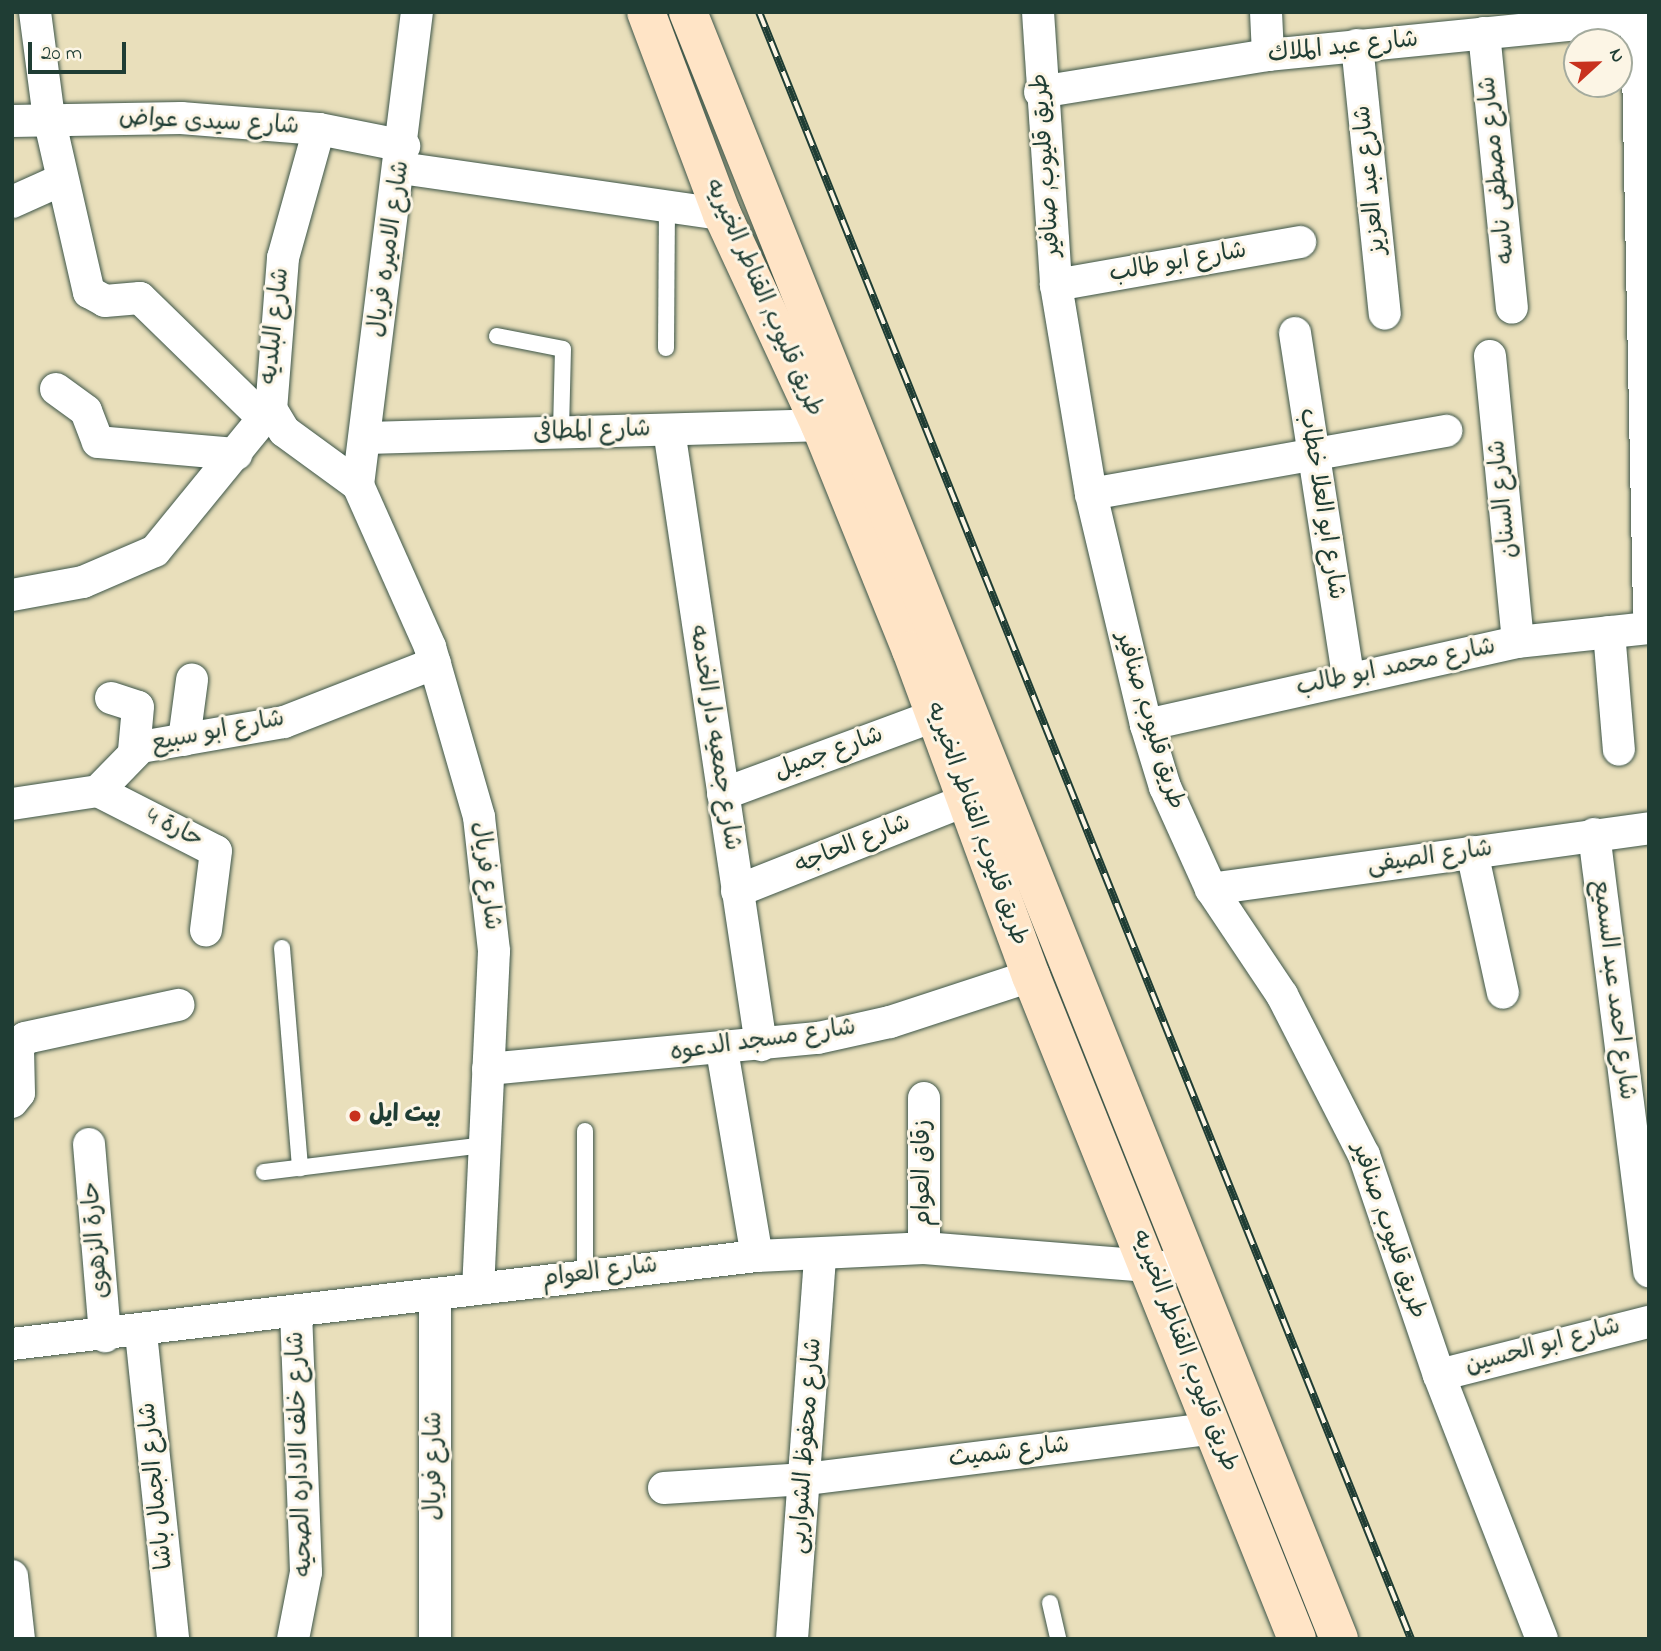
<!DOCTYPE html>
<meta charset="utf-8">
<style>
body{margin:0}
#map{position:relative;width:1661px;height:1651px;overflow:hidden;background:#e9dfbb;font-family:"Indie Flower","Playpen Sans Arabic",sans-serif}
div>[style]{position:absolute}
.roads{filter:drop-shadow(0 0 2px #3d5548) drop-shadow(0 0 2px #3d5548)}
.service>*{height:16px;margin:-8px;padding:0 8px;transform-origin:8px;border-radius:8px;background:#fff}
.minor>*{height:32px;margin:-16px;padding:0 16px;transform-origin:16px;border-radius:16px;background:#fff}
.secondary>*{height:38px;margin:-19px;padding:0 19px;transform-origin:19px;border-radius:19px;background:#ffe4c6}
.rail>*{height:8px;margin-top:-4px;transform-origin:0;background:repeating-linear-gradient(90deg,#fcf5e5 0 16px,#1f3d34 0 32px);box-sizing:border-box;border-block:2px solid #1f3d34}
.dots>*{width:19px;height:19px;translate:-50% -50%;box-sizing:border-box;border:4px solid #fcf5e5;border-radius:50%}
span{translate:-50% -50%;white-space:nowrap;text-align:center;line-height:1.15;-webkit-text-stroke:6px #fcf5e5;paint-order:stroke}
.street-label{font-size:24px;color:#1f3d34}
.poi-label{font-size:24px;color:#1f3d34;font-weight:700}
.left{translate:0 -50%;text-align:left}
.frame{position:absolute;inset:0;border:14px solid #1f3d34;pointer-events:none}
.north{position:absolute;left:1563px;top:28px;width:70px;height:70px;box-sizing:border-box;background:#fcf5e5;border:2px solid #a4ab9e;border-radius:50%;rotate:68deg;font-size:19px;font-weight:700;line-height:28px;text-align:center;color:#1f3d34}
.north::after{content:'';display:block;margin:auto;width:24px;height:32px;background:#c8321e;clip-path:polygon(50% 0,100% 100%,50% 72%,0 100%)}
.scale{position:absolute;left:28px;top:42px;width:98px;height:32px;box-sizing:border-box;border:4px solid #1f3d34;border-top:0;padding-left:9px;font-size:21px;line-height:24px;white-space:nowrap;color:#1f3d34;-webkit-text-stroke:5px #fcf5e5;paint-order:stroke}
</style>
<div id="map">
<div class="roads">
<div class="service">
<div style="left:497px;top:336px;width:67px;rotate:11.1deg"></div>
<div style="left:563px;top:349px;width:84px;rotate:91.4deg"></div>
<div style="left:666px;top:348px;width:141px;rotate:-89.6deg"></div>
<div style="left:282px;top:948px;width:221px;rotate:85.3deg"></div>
<div style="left:264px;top:1172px;width:223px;rotate:-7deg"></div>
<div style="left:585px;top:1274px;width:143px;rotate:-90deg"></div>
<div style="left:1050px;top:1603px;width:37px;rotate:77deg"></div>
</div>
<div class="minor">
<div style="left:35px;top:12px;width:107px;rotate:82.5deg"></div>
<div style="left:49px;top:118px;width:179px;rotate:77.1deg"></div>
<div style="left:89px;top:292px;width:18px;rotate:29deg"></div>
<div style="left:105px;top:301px;width:35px;rotate:-5deg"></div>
<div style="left:140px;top:298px;width:173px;rotate:44.3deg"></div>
<div style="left:1038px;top:12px;width:274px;rotate:86.2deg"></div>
<div style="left:1056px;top:285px;width:212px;rotate:80.5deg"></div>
<div style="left:1091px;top:494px;width:237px;rotate:76.6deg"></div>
<div style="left:1146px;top:725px;width:65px;rotate:73deg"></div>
<div style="left:1165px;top:787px;width:112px;rotate:65.7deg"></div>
<div style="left:1211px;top:889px;width:128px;rotate:56.2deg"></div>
<div style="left:1282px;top:995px;width:180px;rotate:62.9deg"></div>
<div style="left:1364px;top:1155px;width:232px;rotate:71.2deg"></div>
<div style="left:1439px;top:1375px;width:283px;rotate:68.7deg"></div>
<div style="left:1266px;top:12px;width:43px;rotate:87.3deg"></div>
<div style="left:1637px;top:18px;width:594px;rotate:88.84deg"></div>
<div style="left:1484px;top:33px;width:276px;rotate:84.2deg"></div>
<div style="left:1357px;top:45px;width:270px;rotate:84.1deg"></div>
<div style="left:1040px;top:92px;width:231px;rotate:-9.2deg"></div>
<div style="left:1268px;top:55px;width:383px;rotate:-5.7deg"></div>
<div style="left:12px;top:121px;width:169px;rotate:-1deg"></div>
<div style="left:181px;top:118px;width:138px;rotate:4.6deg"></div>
<div style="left:319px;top:129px;width:87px;rotate:11.3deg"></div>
<div style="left:319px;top:129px;width:134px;rotate:105.6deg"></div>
<div style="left:283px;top:258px;width:151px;rotate:94.5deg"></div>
<div style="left:271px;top:409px;width:26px;rotate:59deg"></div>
<div style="left:284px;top:431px;width:92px;rotate:36.1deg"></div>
<div style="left:358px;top:485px;width:177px;rotate:66deg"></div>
<div style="left:430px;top:647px;width:177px;rotate:73.9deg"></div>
<div style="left:479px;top:817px;width:135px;rotate:83.6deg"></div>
<div style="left:494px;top:951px;width:338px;rotate:92.7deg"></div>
<div style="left:401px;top:168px;width:324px;rotate:8.2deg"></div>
<div style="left:12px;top:202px;width:54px;rotate:-24.2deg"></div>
<div style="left:1056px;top:285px;width:248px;rotate:-10deg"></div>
<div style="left:1295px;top:333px;width:347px;rotate:81.2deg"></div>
<div style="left:1490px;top:356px;width:287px;rotate:84.4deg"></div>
<div style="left:56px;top:389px;width:37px;rotate:36deg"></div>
<div style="left:86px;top:411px;width:33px;rotate:69deg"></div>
<div style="left:98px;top:442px;width:139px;rotate:5deg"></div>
<div style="left:669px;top:430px;width:622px;rotate:81.49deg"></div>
<div style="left:365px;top:438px;width:455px;rotate:-1.6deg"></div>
<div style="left:358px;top:485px;width:477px;rotate:-82.9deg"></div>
<div style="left:1091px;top:494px;width:361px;rotate:-10.1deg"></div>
<div style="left:12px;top:595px;width:72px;rotate:-10.4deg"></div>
<div style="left:83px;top:582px;width:78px;rotate:-23.3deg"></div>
<div style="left:155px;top:551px;width:183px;rotate:-50.8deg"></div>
<div style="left:1609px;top:632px;width:118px;rotate:85.2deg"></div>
<div style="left:111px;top:698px;width:28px;rotate:18deg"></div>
<div style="left:138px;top:707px;width:44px;rotate:95.2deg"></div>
<div style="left:1146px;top:725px;width:381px;rotate:-12.6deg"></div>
<div style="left:1518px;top:642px;width:132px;rotate:-6.1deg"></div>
<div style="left:184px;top:740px;width:61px;rotate:-82.4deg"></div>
<div style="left:98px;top:791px;width:132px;rotate:27deg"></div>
<div style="left:216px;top:851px;width:80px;rotate:97.2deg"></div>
<div style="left:723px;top:794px;width:227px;rotate:-20.3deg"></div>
<div style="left:12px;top:804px;width:87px;rotate:-8.6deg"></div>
<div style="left:98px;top:791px;width:62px;rotate:-45.7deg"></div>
<div style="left:141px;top:747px;width:145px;rotate:-9.9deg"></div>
<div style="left:284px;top:722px;width:162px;rotate:-21.3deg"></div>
<div style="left:1594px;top:834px;width:441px;rotate:82.8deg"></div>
<div style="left:1472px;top:852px;width:144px;rotate:77.6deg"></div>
<div style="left:1211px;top:889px;width:442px;rotate:-7.9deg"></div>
<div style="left:737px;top:891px;width:250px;rotate:-21.6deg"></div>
<div style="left:722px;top:1050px;width:209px;rotate:80.4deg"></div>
<div style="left:488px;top:1069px;width:331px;rotate:-5.4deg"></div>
<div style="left:818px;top:1038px;width:74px;rotate:-12.5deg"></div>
<div style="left:890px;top:1022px;width:148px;rotate:-18.1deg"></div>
<div style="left:12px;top:1102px;width:11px;rotate:-52deg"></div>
<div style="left:19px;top:1093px;width:45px;rotate:-91.3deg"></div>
<div style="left:18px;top:1048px;width:12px;rotate:-55deg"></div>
<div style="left:25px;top:1038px;width:157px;rotate:-12.2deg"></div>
<div style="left:89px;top:1144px;width:193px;rotate:85.2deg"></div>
<div style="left:924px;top:1248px;width:150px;rotate:-90deg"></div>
<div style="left:435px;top:1294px;width:345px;rotate:90deg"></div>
<div style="left:141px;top:1333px;width:308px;rotate:84deg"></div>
<div style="left:12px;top:1344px;width:750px;rotate:-6.74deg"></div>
<div style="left:757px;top:1256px;width:167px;rotate:-2.7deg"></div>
<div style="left:924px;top:1248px;width:247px;rotate:4.6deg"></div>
<div style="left:1439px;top:1375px;width:217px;rotate:-14.2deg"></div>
<div style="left:664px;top:1488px;width:142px;rotate:-3.6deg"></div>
<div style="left:806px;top:1479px;width:410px;rotate:-7.1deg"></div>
<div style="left:12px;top:1576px;width:63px;rotate:83.7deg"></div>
<div style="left:293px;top:1639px;width:68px;rotate:-79deg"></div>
<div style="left:306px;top:1572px;width:261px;rotate:-92.2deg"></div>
<div style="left:792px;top:1639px;width:386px;rotate:-85.8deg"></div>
</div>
<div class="secondary">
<div style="left:646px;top:12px;width:216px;rotate:69.4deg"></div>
<div style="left:722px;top:214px;width:233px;rotate:65.1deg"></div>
<div style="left:820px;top:425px;width:243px;rotate:68deg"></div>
<div style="left:911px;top:650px;width:347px;rotate:69.8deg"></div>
<div style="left:1031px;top:976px;width:714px;rotate:68.14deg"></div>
<div style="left:688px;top:12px;width:1752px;rotate:68.19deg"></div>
</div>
</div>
<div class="rail">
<div style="left:759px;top:12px;width:1753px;rotate:68.16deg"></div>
</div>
<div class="dots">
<div style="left:355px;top:1116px;background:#c8321e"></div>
</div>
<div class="street-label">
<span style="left:1343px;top:48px;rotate:-6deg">شارع عبد الملاك</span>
<span style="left:209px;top:123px;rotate:3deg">شارع سيدى عواض</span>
<span style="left:1047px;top:165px;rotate:-94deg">طريق قليوب, صنافير</span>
<span style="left:1498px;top:170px;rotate:-96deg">شارع مصطفى ناسه</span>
<span style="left:1371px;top:180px;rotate:-96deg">شارع عبد العزيز</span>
<span style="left:390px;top:249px;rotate:-82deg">شارع الاميره فريال</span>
<span style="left:1178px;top:263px;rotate:-10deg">شارع ابو طالب</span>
<span style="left:763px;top:298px;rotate:66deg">طريق قليوب, القناطر الخيريه</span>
<span style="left:276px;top:326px;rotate:-84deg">شارع البلديه</span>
<span style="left:592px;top:432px;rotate:-2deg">شارع المطافى</span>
<span style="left:1504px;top:499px;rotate:-96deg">شارع السنان</span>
<span style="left:1321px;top:504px;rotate:81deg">شارع ابو العلا خطاب</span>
<span style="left:1396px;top:668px;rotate:-12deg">شارع محمد ابو طالب</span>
<span style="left:1149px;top:721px;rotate:73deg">طريق قليوب, صنافير</span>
<span style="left:218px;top:732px;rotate:-11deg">شارع ابو سبيع</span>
<span style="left:714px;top:738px;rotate:81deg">شارع جمعيه دار الخدمه</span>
<span style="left:829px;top:754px;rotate:-20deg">شارع جميل</span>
<span style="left:976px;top:824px;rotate:70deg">طريق قليوب, القناطر الخيريه</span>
<span style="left:174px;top:829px;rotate:26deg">حارة 4</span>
<span style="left:853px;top:845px;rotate:-22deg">شارع الحاجه</span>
<span style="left:1430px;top:858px;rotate:-8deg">شارع الصيفى</span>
<span style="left:485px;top:876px;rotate:83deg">شارع فريال</span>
<span style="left:1613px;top:990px;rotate:83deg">شارع احمد عبد السميع</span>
<span style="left:763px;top:1041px;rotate:-8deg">شارع مسجد الدعوه</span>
<span style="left:924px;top:1173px;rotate:-90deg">زقاق العوام</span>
<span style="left:1388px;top:1231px;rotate:71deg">طريق قليوب, صنافير</span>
<span style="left:97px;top:1240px;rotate:-95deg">حارة الزهوى</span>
<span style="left:600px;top:1273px;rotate:-7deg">شارع العوام</span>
<span style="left:1543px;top:1347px;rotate:-15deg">شارع ابو الحسين</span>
<span style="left:1184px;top:1351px;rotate:69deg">طريق قليوب, القناطر الخيريه</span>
<span style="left:807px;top:1446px;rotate:-86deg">شارع محفوظ الشواربى</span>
<span style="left:1009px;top:1453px;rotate:-7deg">شارع شميث</span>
<span style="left:301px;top:1454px;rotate:-92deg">شارع خلف الاداره الصحيه</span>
<span style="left:435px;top:1466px;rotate:-90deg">شارع فريال</span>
<span style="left:157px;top:1486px;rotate:-96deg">شارع الجمال باشا</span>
</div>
<div class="poi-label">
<span class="left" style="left:369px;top:1116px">بيت ايل</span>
</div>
<div class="frame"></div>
<div class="north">N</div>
<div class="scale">20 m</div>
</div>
